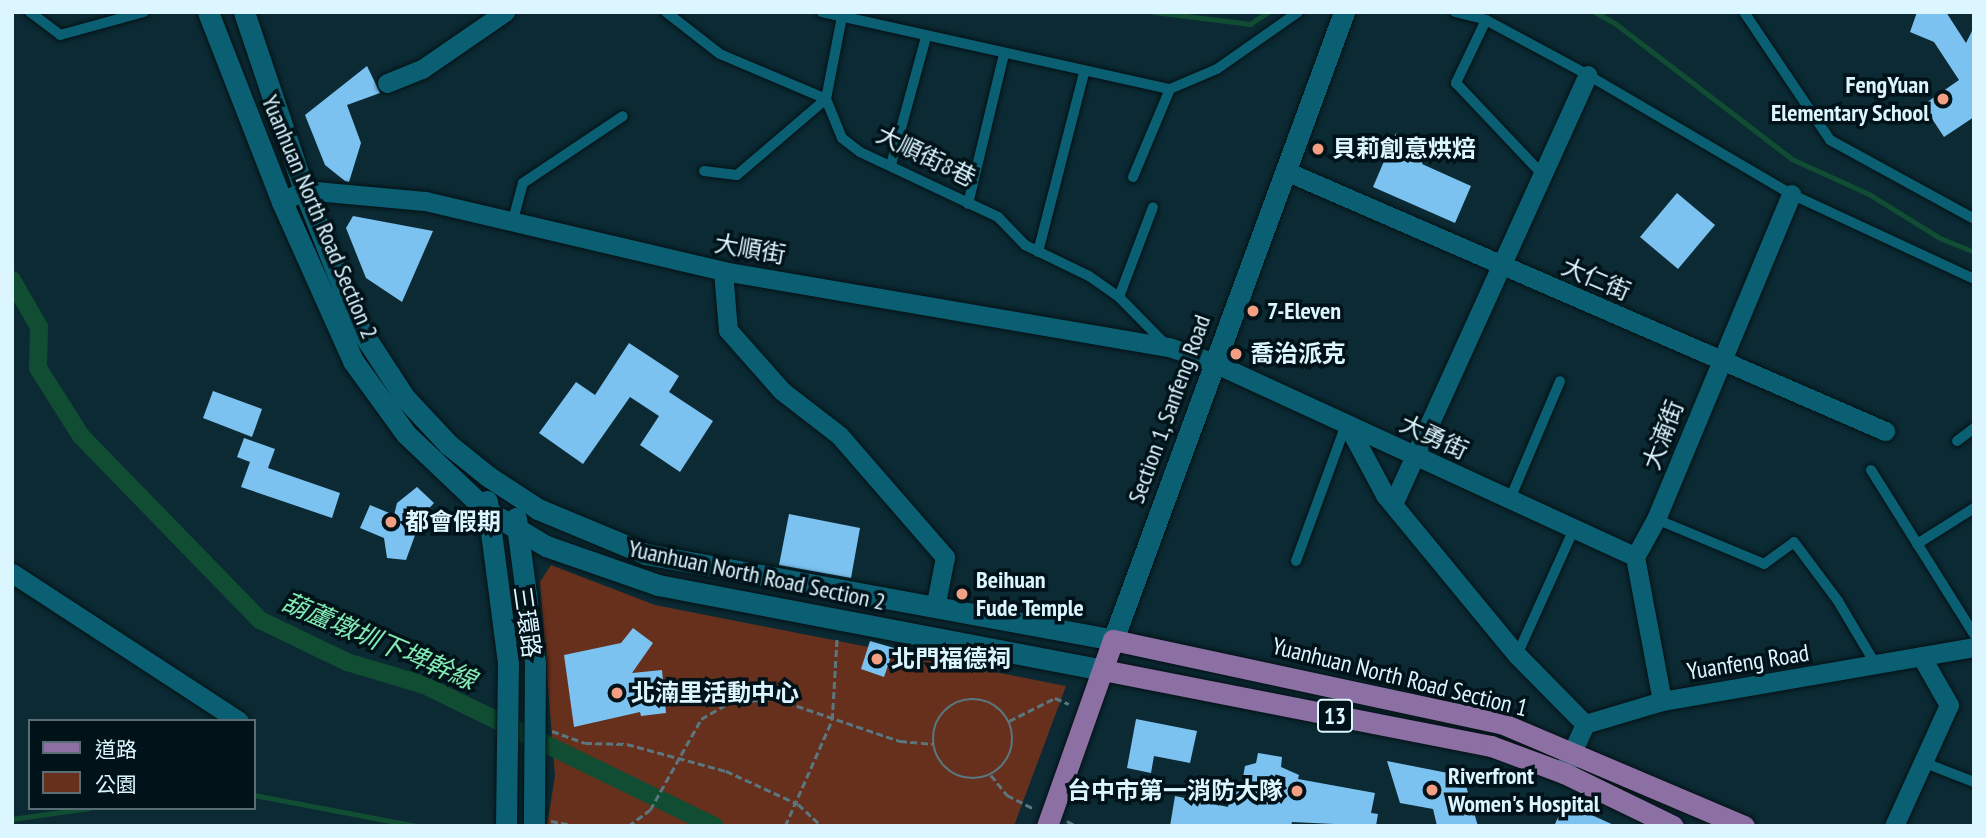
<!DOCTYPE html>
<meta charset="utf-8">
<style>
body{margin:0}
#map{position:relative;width:1986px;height:838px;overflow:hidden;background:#0b2a33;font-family:"PT Sans Narrow","Noto Sans TC",sans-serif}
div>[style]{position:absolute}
.green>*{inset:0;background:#67301d}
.stream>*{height:4.5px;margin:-2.25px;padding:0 2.25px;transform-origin:2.25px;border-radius:2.25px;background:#104d32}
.canal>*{height:18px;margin:-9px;padding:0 9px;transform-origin:9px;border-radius:9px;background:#104d32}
.building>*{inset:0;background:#7cc2f1}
.path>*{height:2.5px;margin-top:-1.25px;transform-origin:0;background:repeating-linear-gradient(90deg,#5a7780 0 7px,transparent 0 10.5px)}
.path>.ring{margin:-1.25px;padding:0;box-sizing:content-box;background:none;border:2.5px solid #5a7780;border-radius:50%}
.roads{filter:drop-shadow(0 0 2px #051115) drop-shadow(0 0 2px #051115)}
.service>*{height:10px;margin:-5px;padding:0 5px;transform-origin:5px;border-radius:5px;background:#0b5f72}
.minor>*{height:19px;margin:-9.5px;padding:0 9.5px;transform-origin:9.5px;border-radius:9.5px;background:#0b5f72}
.tertiary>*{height:21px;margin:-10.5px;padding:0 10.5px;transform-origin:10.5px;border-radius:10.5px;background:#0b5f72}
.primary>*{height:21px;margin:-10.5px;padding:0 10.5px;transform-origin:10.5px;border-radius:10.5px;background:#8c6fa3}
.dots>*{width:19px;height:19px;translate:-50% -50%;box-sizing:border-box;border:4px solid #011218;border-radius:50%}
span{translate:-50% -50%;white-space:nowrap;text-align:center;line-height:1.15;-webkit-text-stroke:7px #011218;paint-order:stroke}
.shield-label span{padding:2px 5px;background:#011218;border:2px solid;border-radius:5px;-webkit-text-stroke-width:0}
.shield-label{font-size:23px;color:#dcf6ff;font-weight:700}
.poi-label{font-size:24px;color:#dcf6ff;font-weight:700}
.right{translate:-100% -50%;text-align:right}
.left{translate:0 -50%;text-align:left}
.street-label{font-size:24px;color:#dcf6ff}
.water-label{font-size:26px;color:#82ebb4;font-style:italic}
.frame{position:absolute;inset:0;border:14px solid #dcf6ff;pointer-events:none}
.legend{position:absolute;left:28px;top:719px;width:228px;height:91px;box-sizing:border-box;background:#011218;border:2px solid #596d74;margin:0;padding:9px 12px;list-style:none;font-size:21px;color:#dcf6ff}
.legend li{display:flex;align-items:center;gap:14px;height:35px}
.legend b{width:35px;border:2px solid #596d74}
</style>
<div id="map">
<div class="green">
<div style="clip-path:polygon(551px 565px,655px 605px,1066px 686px,1014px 826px,547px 826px,555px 776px,540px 582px)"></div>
</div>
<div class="stream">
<div style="left:1154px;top:12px;width:97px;rotate:7.1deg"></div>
<div style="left:1250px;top:24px;width:22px;rotate:-34deg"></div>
<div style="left:1595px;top:12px;width:23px;rotate:29deg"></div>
<div style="left:1615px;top:23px;width:223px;rotate:37.5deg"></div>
<div style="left:1792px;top:159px;width:85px;rotate:24.4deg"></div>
<div style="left:1869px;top:194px;width:84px;rotate:31.8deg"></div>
<div style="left:1940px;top:238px;width:37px;rotate:22deg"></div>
<div style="left:254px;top:795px;width:165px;rotate:10.8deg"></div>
<div style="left:12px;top:819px;width:78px;rotate:-8.1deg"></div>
</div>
<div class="canal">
<div style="left:12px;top:280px;width:54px;rotate:60.1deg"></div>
<div style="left:39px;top:327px;width:41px;rotate:91.4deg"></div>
<div style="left:38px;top:368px;width:80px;rotate:57.7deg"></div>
<div style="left:81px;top:436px;width:257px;rotate:45.8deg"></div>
<div style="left:260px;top:620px;width:97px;rotate:25.8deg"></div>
<div style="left:347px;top:662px;width:80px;rotate:16.6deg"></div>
<div style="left:424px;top:685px;width:323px;rotate:25.9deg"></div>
</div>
<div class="building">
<div style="clip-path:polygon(1917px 12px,1946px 12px,1966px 43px,1974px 27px,1974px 117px,1944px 137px,1923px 105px,1959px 80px,1934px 42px,1910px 32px)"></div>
<div style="clip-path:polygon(367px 66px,380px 93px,347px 105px,361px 143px,349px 182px,345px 181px,325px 165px,305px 115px)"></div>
<div style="clip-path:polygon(1396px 133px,1430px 148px,1422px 164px,1471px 186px,1455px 223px,1373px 187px)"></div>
<div style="clip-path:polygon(1677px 193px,1715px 225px,1678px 269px,1640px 237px)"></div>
<div style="clip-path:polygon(353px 216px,433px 231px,402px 302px,366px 278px,346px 228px)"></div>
<div style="clip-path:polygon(629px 343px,679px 376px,669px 392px,713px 421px,680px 472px,640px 445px,659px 416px,630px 397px,583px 464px,539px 433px,576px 382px,595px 395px)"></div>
<div style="clip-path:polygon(213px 391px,262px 409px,252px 437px,203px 418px)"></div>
<div style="clip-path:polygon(244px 438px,275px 449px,268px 468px,340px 493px,332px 518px,241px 487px,250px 462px,237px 457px)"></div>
<div style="clip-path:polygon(417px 487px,434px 503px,422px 516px,406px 560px,387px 558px,384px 538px,360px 528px,370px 505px,394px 515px,397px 503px)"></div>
<div style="clip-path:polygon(789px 514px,860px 528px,851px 578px,779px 565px)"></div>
<div style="clip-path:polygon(633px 628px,653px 643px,632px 673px,662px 670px,666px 713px,641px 716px,640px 712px,574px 727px,564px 655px,621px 643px)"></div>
<div style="clip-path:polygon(870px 641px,894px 648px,884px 677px,861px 669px)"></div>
<div style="clip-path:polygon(1136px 719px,1197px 731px,1190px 763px,1154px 756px,1151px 773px,1127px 768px)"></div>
<div style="clip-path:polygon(1258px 753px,1282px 757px,1281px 767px,1299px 775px,1298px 779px,1375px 793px,1371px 813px,1378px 814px,1376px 826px,1292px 822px,1291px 826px,1170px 826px,1175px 796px,1228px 807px,1233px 786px,1241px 788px,1245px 766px,1256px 763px)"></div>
<div style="clip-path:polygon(1387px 761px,1463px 776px,1478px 826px,1437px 826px,1433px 809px,1400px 803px)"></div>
<div style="clip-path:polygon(1565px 803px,1616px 826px,1554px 826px)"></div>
</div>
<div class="path">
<div class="ring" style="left:933px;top:699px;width:77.5px;height:77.5px"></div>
<div style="left:1009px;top:721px;width:51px;rotate:-26.6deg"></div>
<div style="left:1055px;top:698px;width:15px;rotate:23deg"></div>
<div style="left:552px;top:731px;width:35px;rotate:20deg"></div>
<div style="left:585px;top:743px;width:42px;rotate:1.4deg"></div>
<div style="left:627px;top:744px;width:103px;rotate:15.3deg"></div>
<div style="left:726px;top:771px;width:79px;rotate:24.6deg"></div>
<div style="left:798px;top:804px;width:33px;rotate:43deg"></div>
<div style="left:991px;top:775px;width:26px;rotate:51deg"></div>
<div style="left:1007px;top:795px;width:30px;rotate:27deg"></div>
<div style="left:551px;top:821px;width:25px;rotate:11deg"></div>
<div style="left:1067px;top:821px;width:11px;rotate:27deg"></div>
<div style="left:628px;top:826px;width:27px;rotate:-36deg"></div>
<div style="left:650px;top:810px;width:104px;rotate:-60.7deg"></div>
<div style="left:701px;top:719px;width:34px;rotate:-30deg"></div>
<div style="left:730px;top:702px;width:47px;rotate:-3.7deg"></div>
<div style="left:777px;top:699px;width:130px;rotate:18.9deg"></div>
<div style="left:900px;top:741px;width:33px;rotate:5deg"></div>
<div style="left:785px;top:826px;width:116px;rotate:-66.1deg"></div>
<div style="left:832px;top:720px;width:84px;rotate:-86.6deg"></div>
</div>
<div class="roads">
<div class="service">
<div style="left:30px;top:12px;width:38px;rotate:37deg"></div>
<div style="left:60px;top:35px;width:87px;rotate:-15.3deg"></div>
<div style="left:666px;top:12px;width:68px;rotate:37.9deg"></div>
<div style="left:720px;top:54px;width:115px;rotate:23deg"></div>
<div style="left:826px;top:99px;width:42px;rotate:67.7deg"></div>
<div style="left:842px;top:138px;width:23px;rotate:38deg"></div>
<div style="left:860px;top:152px;width:153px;rotate:25.2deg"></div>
<div style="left:998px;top:217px;width:39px;rotate:46deg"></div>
<div style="left:1025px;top:245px;width:71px;rotate:25.8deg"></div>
<div style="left:1089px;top:276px;width:37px;rotate:35deg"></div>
<div style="left:1119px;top:297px;width:67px;rotate:45.6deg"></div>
<div style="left:822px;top:12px;width:356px;rotate:12.5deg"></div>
<div style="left:1170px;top:89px;width:51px;rotate:-23.1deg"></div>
<div style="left:1217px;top:69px;width:99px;rotate:-35.1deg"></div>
<div style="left:1455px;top:12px;width:32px;rotate:14deg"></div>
<div style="left:1486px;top:20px;width:116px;rotate:28.3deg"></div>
<div style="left:1588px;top:75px;width:235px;rotate:30.4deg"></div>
<div style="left:1791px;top:194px;width:202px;rotate:24.9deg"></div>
<div style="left:1744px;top:12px;width:154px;rotate:56.1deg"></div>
<div style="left:1830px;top:140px;width:164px;rotate:28.7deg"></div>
<div style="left:1486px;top:20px;width:70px;rotate:115.5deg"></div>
<div style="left:1456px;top:83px;width:128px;rotate:46.6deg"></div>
<div style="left:891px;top:165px;width:133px;rotate:-74.7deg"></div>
<div style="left:704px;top:171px;width:33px;rotate:7deg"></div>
<div style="left:737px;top:175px;width:117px;rotate:-40.5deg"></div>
<div style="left:826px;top:99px;width:84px;rotate:-79deg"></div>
<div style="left:1133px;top:177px;width:95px;rotate:-67.2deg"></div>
<div style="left:968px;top:204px;width:154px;rotate:-76.5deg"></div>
<div style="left:513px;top:220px;width:38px;rotate:-75deg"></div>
<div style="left:523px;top:183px;width:120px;rotate:-33.8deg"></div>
<div style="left:1038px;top:252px;width:185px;rotate:-75.6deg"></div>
<div style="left:1119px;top:297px;width:96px;rotate:-69.3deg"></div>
<div style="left:1957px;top:441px;width:21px;rotate:-37deg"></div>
<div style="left:1871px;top:470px;width:194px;rotate:57.9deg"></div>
<div style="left:1510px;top:499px;width:128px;rotate:-67deg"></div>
<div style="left:1656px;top:519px;width:117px;rotate:22.6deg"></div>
<div style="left:1764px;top:564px;width:37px;rotate:-36deg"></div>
<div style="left:1794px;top:542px;width:74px;rotate:53.3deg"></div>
<div style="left:1838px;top:601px;width:74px;rotate:59.3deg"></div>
<div style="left:1917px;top:544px;width:67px;rotate:-32.3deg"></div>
<div style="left:1296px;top:561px;width:146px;rotate:-69.9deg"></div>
<div style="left:1517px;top:655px;width:138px;rotate:-65.7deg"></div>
<div style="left:1925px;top:763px;width:53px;rotate:21.2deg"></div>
</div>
<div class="minor">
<div style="left:387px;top:83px;width:38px;rotate:-22deg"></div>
<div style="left:422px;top:69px;width:101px;rotate:-34.5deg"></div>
<div style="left:1288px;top:172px;width:651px;rotate:23.45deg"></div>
<div style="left:282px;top:202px;width:25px;rotate:-29deg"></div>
<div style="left:304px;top:190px;width:121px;rotate:5.2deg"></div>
<div style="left:425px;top:201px;width:306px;rotate:13.2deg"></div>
<div style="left:723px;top:271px;width:452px;rotate:9.7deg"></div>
<div style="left:1169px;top:347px;width:46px;rotate:19.2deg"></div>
<div style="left:1212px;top:362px;width:466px;rotate:24.7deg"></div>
<div style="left:723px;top:271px;width:59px;rotate:85.2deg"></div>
<div style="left:728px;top:330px;width:81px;rotate:48.5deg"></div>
<div style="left:782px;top:391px;width:72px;rotate:37.7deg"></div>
<div style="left:839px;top:435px;width:162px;rotate:49deg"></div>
<div style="left:945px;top:557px;width:52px;rotate:101.1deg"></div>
<div style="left:1347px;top:424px;width:81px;rotate:61.8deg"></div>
<div style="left:1385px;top:495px;width:207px;rotate:50.5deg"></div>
<div style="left:1517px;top:655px;width:97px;rotate:45.4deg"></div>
<div style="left:1393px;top:504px;width:471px;rotate:-65.6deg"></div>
<div style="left:12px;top:573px;width:271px;rotate:33.1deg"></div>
<div style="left:1662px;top:701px;width:147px;rotate:-100.6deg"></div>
<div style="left:1635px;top:557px;width:43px;rotate:-61.1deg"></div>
<div style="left:1656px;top:519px;width:352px;rotate:-67.4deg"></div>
<div style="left:1566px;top:766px;width:46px;rotate:-65.7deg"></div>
<div style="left:1585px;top:724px;width:80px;rotate:-16.6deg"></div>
<div style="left:1662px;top:701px;width:317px;rotate:-9.8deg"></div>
<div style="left:1894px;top:826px;width:133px;rotate:-65.6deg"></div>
<div style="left:1949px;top:705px;width:56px;rotate:-119.7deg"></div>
</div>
<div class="tertiary">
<div style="left:208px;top:12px;width:204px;rotate:68.7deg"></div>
<div style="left:282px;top:202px;width:174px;rotate:65.9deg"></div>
<div style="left:353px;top:361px;width:90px;rotate:54deg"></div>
<div style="left:406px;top:434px;width:110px;rotate:43.5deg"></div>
<div style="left:486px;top:510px;width:70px;rotate:31deg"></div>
<div style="left:546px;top:546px;width:119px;rotate:19.2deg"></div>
<div style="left:658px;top:585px;width:453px;rotate:10.8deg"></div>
<div style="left:244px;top:12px;width:188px;rotate:71.4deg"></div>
<div style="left:304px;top:190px;width:146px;rotate:68.3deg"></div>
<div style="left:358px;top:326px;width:86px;rotate:56.9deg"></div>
<div style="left:405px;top:398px;width:64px;rotate:46.9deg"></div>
<div style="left:449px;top:445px;width:51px;rotate:38.7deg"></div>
<div style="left:489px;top:477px;width:59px;rotate:33.1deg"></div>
<div style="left:538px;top:509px;width:117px;rotate:22.6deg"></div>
<div style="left:646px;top:554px;width:475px;rotate:10.4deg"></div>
<div style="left:1113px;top:640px;width:669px;rotate:-69.8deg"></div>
<div style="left:487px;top:501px;width:163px;rotate:82.6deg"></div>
<div style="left:508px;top:663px;width:163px;rotate:90.7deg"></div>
<div style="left:516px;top:518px;width:146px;rotate:82.5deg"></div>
<div style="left:535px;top:663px;width:163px;rotate:90.4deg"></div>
</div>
<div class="primary">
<div style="left:1103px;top:670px;width:395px;rotate:11.1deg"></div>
<div style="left:1491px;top:746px;width:78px;rotate:20.3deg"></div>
<div style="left:1564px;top:773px;width:121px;rotate:25.9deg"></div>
<div style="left:1047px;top:826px;width:197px;rotate:-70.5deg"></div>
<div style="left:1113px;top:640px;width:397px;rotate:12.1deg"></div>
<div style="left:1501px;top:723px;width:264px;rotate:23deg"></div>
</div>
</div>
<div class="dots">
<div style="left:1943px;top:99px;background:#f39f83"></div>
<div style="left:1318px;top:149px;background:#f39f83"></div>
<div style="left:1253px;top:311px;background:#f39f83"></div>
<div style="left:1236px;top:354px;background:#f39f83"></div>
<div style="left:391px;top:522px;background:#f39f83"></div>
<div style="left:962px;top:594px;background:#f39f83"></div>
<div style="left:877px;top:659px;background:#f39f83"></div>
<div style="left:617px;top:693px;background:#f39f83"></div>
<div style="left:1432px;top:790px;background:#f39f83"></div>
<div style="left:1297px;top:791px;background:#f39f83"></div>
</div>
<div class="shield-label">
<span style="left:1335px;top:716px">13</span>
</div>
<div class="poi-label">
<span class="right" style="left:1929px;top:99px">FengYuan<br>Elementary School</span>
<span class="left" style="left:1332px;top:149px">貝莉創意烘焙</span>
<span class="left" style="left:1267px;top:311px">7-Eleven</span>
<span class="left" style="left:1250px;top:354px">喬治派克</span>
<span class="left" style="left:405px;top:522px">都會假期</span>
<span class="left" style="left:976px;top:594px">Beihuan<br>Fude Temple</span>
<span class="left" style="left:891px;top:659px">北門福德祠</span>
<span class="left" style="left:631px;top:693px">北湳里活動中心</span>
<span class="left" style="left:1448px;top:790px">Riverfront<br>Women's Hospital</span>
<span class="right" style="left:1283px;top:791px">台中市第一消防大隊</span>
</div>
<div class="street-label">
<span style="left:926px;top:156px;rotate:26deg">大順街8巷</span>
<span style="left:320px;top:217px;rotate:67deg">Yuanhuan North Road Section 2</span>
<span style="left:750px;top:249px;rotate:10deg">大順街</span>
<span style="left:1596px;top:279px;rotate:23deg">大仁街</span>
<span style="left:1169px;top:409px;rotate:-70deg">Section 1, Sanfeng Road</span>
<span style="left:1663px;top:435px;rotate:-69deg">大湳街</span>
<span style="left:1434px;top:437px;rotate:25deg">大勇街</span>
<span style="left:757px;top:575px;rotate:12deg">Yuanhuan North Road Section 2</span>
<span style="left:527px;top:622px;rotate:82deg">三環路</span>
<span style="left:1748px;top:662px;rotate:-9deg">Yuanfeng Road</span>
<span style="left:1400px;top:677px;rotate:14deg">Yuanhuan North Road Section 1</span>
</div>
<div class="water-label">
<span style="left:379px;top:641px;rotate:23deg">葫蘆墩圳下埤幹線</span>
</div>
<div class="frame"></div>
<ul class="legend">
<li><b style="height:9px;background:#8c6fa3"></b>道路</li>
<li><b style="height:19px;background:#67301d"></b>公園</li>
</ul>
</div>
